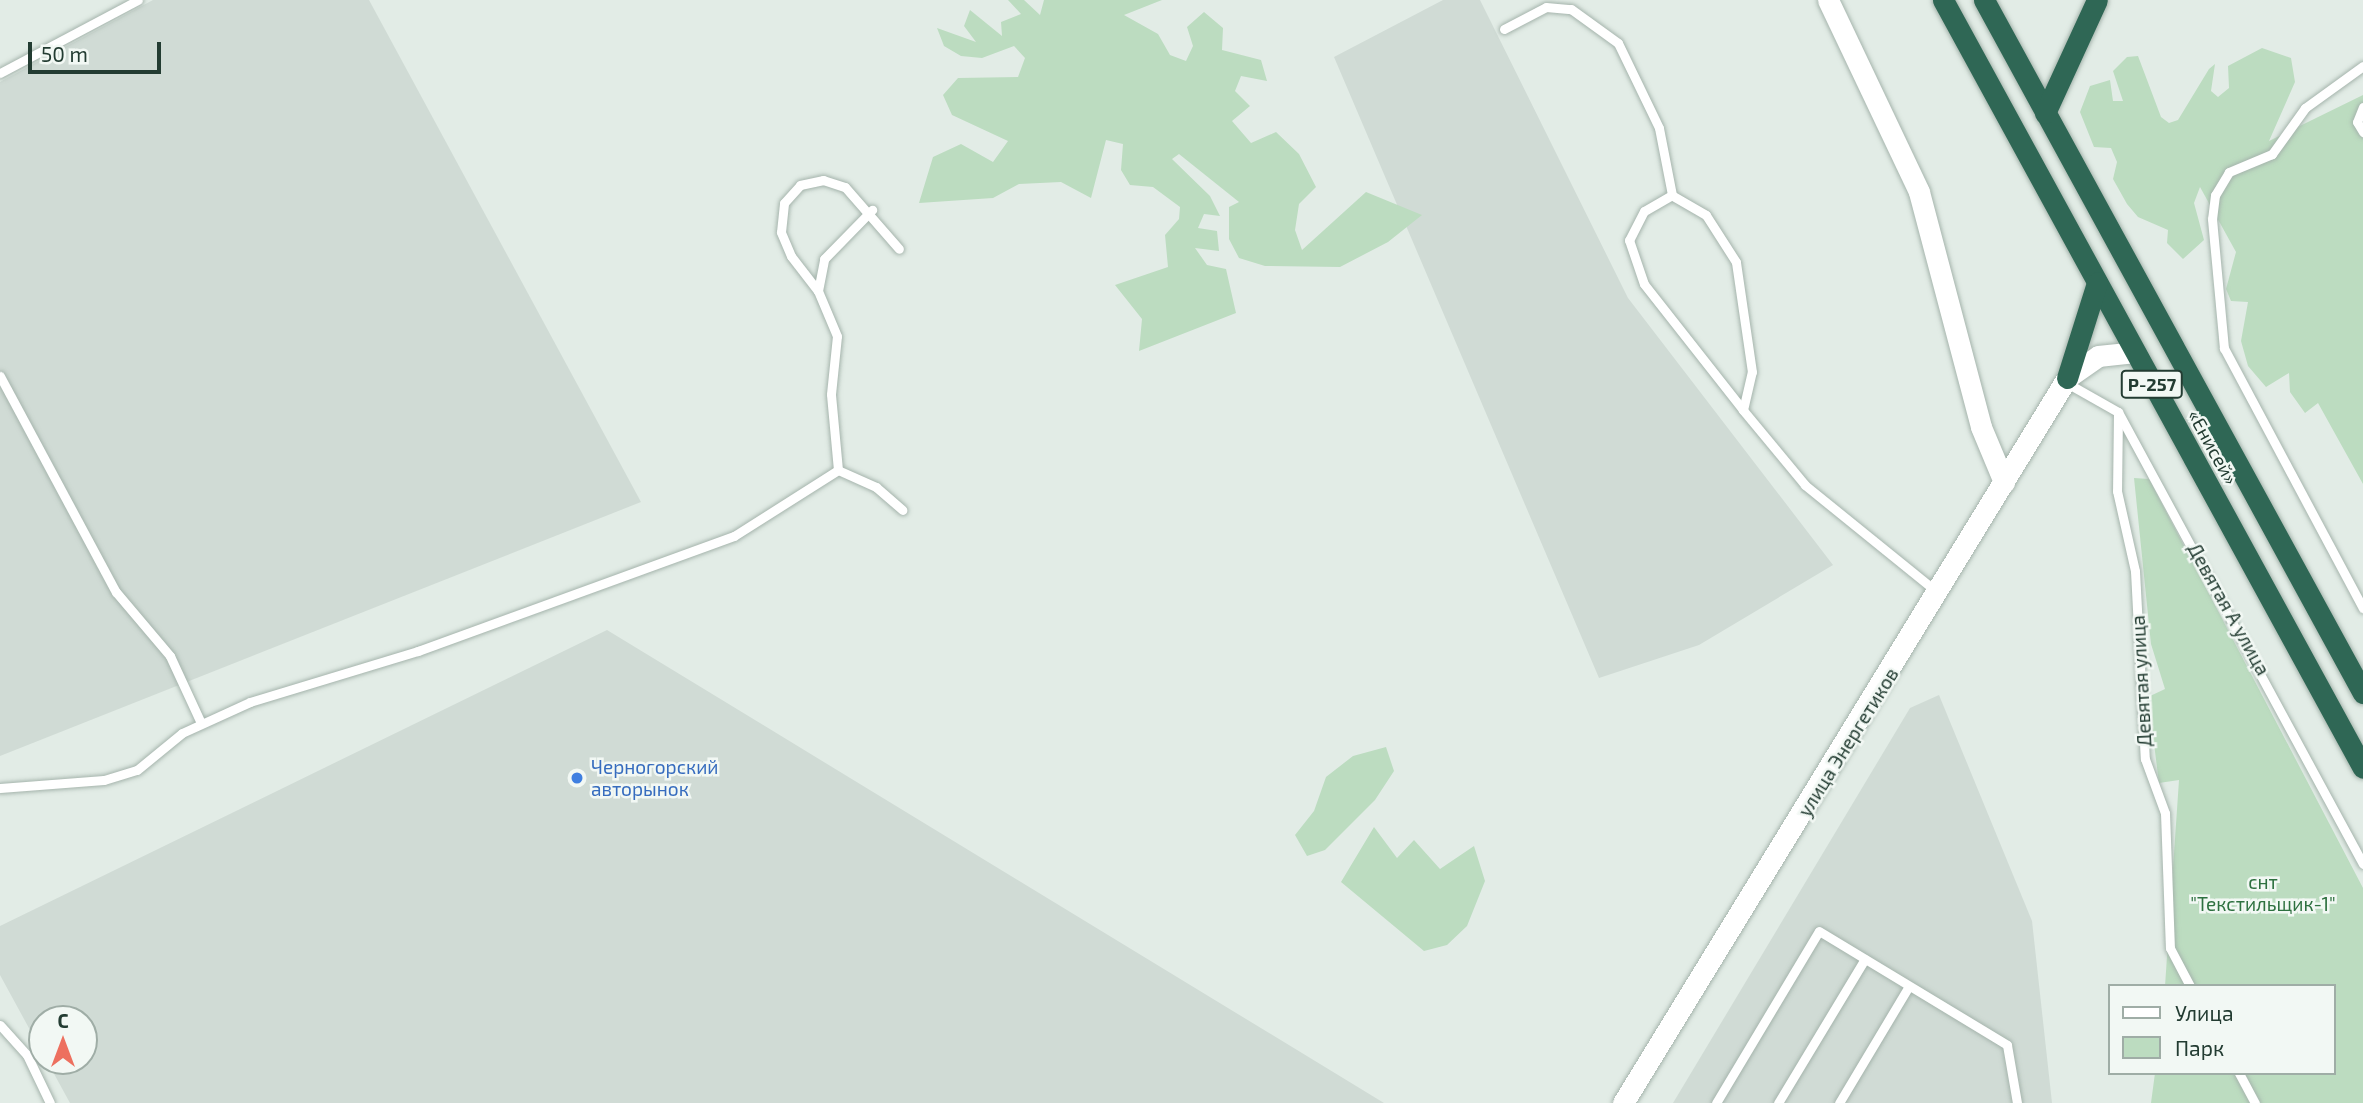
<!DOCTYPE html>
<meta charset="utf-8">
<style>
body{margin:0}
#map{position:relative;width:2363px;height:1103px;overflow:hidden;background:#e2ece6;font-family:"Exo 2",sans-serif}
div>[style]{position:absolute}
.built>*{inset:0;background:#d0dbd5}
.green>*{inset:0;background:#bcdcc0}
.roads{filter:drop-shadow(0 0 2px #a5b4ac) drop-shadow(0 0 2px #a5b4ac)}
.lane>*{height:9px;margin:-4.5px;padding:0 4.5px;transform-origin:4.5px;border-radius:4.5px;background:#fff}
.secondary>*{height:21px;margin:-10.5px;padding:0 10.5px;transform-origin:10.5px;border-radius:10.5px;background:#fff}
.highway>*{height:21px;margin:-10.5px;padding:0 10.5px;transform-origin:10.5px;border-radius:10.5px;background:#2f6755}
.dots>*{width:19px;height:19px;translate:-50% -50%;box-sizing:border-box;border:4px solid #f2f8f4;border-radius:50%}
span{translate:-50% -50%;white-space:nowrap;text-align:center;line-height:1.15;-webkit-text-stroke:5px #f2f8f4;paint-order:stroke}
.shield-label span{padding:2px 5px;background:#f2f8f4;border:2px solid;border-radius:5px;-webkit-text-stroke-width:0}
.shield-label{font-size:18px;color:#233c32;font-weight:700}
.street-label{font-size:19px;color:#233c32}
.shop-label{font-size:19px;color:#366cbe}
.left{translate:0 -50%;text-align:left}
.park-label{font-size:19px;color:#2e7140}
.legend{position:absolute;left:2108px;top:984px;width:228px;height:91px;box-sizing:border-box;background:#f2f8f4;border:2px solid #9fada6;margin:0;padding:9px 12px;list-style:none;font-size:21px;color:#233c32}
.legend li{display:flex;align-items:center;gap:14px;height:35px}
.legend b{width:35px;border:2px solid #9fada6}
.north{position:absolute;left:28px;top:1005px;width:70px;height:70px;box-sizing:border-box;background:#f2f8f4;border:2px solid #9fada6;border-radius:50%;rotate:0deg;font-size:19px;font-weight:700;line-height:28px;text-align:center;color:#233c32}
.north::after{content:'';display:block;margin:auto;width:24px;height:32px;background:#ed705f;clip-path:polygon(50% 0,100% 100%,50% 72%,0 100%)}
.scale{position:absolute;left:28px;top:42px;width:133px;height:32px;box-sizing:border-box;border:4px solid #233c32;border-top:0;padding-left:9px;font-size:21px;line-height:24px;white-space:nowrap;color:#233c32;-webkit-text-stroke:5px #f2f8f4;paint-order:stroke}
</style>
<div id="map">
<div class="built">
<div style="clip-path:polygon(153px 0,369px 0,641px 502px,0 756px,0 82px)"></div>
<div style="clip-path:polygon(1443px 0,1480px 0,1628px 298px,1833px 565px,1699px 645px,1599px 678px,1334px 57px)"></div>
<div style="clip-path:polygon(607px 630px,1384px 1103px,70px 1103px,47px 1061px,84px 1061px,84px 1019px,42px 1019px,42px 1052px,0 975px,0 926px)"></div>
<div style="clip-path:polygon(1939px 695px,2032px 921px,2052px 1103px,1673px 1103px,1910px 708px)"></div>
</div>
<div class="green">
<div style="clip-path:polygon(1008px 0,1024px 0,1040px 15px,1044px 0,1162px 0,1124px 15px,1158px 34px,1170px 55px,1186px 61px,1193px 46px,1187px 27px,1204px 12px,1223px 28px,1222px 50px,1261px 60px,1267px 81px,1241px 76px,1235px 91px,1250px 106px,1232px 121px,1251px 143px,1276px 132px,1299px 154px,1316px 187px,1299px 204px,1295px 230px,1302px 250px,1366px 192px,1422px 215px,1388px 242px,1340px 267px,1265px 266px,1239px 258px,1229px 239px,1229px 207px,1239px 202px,1179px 154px,1172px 159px,1210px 196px,1220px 216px,1204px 214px,1198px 228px,1217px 231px,1219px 251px,1195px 248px,1207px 265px,1226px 269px,1236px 313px,1139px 351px,1142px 319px,1115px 285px,1168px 267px,1165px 235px,1179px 219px,1180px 207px,1153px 187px,1130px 185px,1121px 170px,1123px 144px,1106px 140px,1091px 198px,1061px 182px,1019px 184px,993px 198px,919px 203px,933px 157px,961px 144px,993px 162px,1008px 141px,952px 115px,943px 95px,958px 78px,1018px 77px,1025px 58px,1014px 46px,982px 58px,961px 56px,944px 46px,937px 28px,976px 42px,964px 26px,970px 10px,1002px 36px,1001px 22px,1021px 14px)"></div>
<div style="clip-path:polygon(2262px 48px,2291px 58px,2295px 82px,2269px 141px,2363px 95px,2363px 484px,2318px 403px,2305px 413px,2290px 392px,2289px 373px,2266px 387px,2248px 366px,2241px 341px,2248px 302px,2231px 301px,2226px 289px,2236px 252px,2200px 187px,2194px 203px,2204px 240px,2183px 259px,2167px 243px,2168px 230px,2138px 217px,2127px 204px,2113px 179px,2117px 162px,2111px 148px,2094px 147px,2080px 112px,2090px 86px,2110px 80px,2113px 101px,2123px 101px,2113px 71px,2127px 57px,2138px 56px,2161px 117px,2169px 123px,2178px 120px,2209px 69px,2215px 64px,2211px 91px,2218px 97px,2229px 88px,2228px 66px)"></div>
<div style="clip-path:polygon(2134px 478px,2149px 479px,2363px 888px,2363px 1103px,2151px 1103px,2155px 1073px,2333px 1073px,2333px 986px,2165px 986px,2179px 780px,2159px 783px,2148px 697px,2165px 689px,2151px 644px)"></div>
<div style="clip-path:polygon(1386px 747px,1394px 771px,1375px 800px,1325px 850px,1307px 856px,1295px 835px,1314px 811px,1326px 777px,1353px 756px)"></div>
<div style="clip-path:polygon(1374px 827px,1397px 858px,1414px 840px,1440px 869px,1474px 846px,1485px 881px,1467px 926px,1447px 945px,1424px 951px,1341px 882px)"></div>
</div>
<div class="roads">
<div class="lane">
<div style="left:1504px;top:29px;width:47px;rotate:-27.6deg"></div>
<div style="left:1546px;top:7px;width:25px;rotate:5deg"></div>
<div style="left:1571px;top:9px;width:58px;rotate:35.9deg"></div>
<div style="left:1618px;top:43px;width:94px;rotate:64.2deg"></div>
<div style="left:1659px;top:128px;width:68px;rotate:79deg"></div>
<div style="left:2363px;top:66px;width:72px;rotate:144.1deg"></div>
<div style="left:2305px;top:108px;width:57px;rotate:125.7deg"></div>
<div style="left:2272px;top:154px;width:47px;rotate:157.3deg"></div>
<div style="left:2229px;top:172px;width:27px;rotate:121deg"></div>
<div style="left:2215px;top:195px;width:24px;rotate:97deg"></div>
<div style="left:2212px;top:219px;width:130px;rotate:84.7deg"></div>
<div style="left:2224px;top:348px;width:295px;rotate:61.9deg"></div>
<div style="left:0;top:73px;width:156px;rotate:-27.9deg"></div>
<div style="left:2363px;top:107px;width:16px;rotate:112deg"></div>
<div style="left:2357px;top:122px;width:12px;rotate:59deg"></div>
<div style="left:818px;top:291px;width:44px;rotate:-127.6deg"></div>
<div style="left:791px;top:256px;width:26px;rotate:-113deg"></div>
<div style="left:781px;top:232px;width:29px;rotate:-84deg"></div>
<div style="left:784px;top:203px;width:24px;rotate:-48deg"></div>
<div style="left:800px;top:185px;width:24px;rotate:-12deg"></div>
<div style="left:823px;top:180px;width:23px;rotate:18deg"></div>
<div style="left:845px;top:187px;width:82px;rotate:48.9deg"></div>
<div style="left:0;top:376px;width:245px;rotate:61.8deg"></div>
<div style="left:116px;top:592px;width:84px;rotate:49.8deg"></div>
<div style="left:170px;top:656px;width:74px;rotate:65.2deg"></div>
<div style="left:2065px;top:382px;width:61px;rotate:29.5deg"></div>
<div style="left:2118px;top:412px;width:514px;rotate:61.54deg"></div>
<div style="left:1743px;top:410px;width:39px;rotate:-77deg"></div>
<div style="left:1752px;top:372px;width:111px;rotate:-98.3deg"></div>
<div style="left:1736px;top:262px;width:56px;rotate:-122.6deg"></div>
<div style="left:1706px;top:215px;width:39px;rotate:-150deg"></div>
<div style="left:1672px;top:195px;width:32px;rotate:150deg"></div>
<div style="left:1644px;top:211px;width:33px;rotate:117deg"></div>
<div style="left:1629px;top:240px;width:46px;rotate:71.2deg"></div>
<div style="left:1644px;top:284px;width:160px;rotate:51.8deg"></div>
<div style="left:1743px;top:410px;width:97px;rotate:50.4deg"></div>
<div style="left:1805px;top:485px;width:169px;rotate:39deg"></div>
<div style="left:2118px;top:412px;width:79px;rotate:90.7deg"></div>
<div style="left:2117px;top:491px;width:82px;rotate:77.3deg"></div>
<div style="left:2135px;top:571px;width:188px;rotate:87deg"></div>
<div style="left:2145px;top:759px;width:58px;rotate:69.7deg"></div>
<div style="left:2165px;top:813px;width:135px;rotate:87.9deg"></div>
<div style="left:2170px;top:948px;width:43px;rotate:62.2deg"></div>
<div style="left:838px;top:470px;width:76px;rotate:-95.3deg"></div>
<div style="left:831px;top:394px;width:58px;rotate:-84.1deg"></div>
<div style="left:837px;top:336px;width:49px;rotate:-112.9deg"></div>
<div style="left:818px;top:291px;width:33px;rotate:-79deg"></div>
<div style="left:824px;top:259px;width:69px;rotate:-45.6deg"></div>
<div style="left:0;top:788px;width:104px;rotate:-4.4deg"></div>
<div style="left:104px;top:780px;width:34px;rotate:-17deg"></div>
<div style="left:137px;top:770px;width:58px;rotate:-39.4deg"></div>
<div style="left:182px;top:733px;width:75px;rotate:-24.5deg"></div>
<div style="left:250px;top:702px;width:176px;rotate:-16.9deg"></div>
<div style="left:418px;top:651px;width:336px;rotate:-20deg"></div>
<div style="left:734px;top:536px;width:123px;rotate:-32.4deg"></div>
<div style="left:838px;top:470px;width:42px;rotate:24.1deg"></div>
<div style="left:876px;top:487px;width:35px;rotate:41deg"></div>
<div style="left:0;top:1025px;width:40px;rotate:48deg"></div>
<div style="left:27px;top:1055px;width:53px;rotate:64.4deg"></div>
<div style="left:2239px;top:1073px;width:34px;rotate:62deg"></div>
<div style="left:1716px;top:1103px;width:200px;rotate:-59.1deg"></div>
<div style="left:1819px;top:931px;width:220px;rotate:31.2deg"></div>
<div style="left:2007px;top:1045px;width:59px;rotate:80.2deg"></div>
<div style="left:1778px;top:1103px;width:168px;rotate:-58.9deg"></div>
<div style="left:1839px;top:1103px;width:136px;rotate:-59.1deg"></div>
</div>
<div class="secondary">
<div style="left:1828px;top:0;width:212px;rotate:64.6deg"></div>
<div style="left:1919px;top:192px;width:243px;rotate:75.2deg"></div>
<div style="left:1981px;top:427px;width:60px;rotate:67.3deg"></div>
<div style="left:1623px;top:1103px;width:850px;rotate:-58.52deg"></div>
<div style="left:2067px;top:378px;width:38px;rotate:-35deg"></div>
<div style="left:2098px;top:356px;width:37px;rotate:-6deg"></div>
</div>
<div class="highway">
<div style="left:1943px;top:0;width:875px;rotate:61.33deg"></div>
<div style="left:1984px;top:0;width:790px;rotate:61.33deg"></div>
<div style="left:2045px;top:113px;width:124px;rotate:-65.3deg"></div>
<div style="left:2067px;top:378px;width:100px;rotate:-72.5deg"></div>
</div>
</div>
<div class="dots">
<div style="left:577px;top:778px;background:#3f7fe0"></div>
</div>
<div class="shield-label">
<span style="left:2152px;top:384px">Р-257</span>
</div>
<div class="street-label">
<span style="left:2213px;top:447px;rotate:61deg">«Енисей»</span>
<span style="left:2229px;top:609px;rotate:61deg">Девятая А улица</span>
<span style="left:2141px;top:681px;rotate:-93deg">Девятая улица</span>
<span style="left:1848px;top:742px;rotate:-58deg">улица Энергетиков</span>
</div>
<div class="shop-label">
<span class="left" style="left:591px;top:778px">Черногорский<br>авторынок</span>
</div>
<div class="park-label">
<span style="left:2263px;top:893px">снт<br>"Текстильщик-1"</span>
</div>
<ul class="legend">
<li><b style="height:9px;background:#fff"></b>Улица</li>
<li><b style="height:19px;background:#bcdcc0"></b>Парк</li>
</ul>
<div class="north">С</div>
<div class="scale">50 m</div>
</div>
